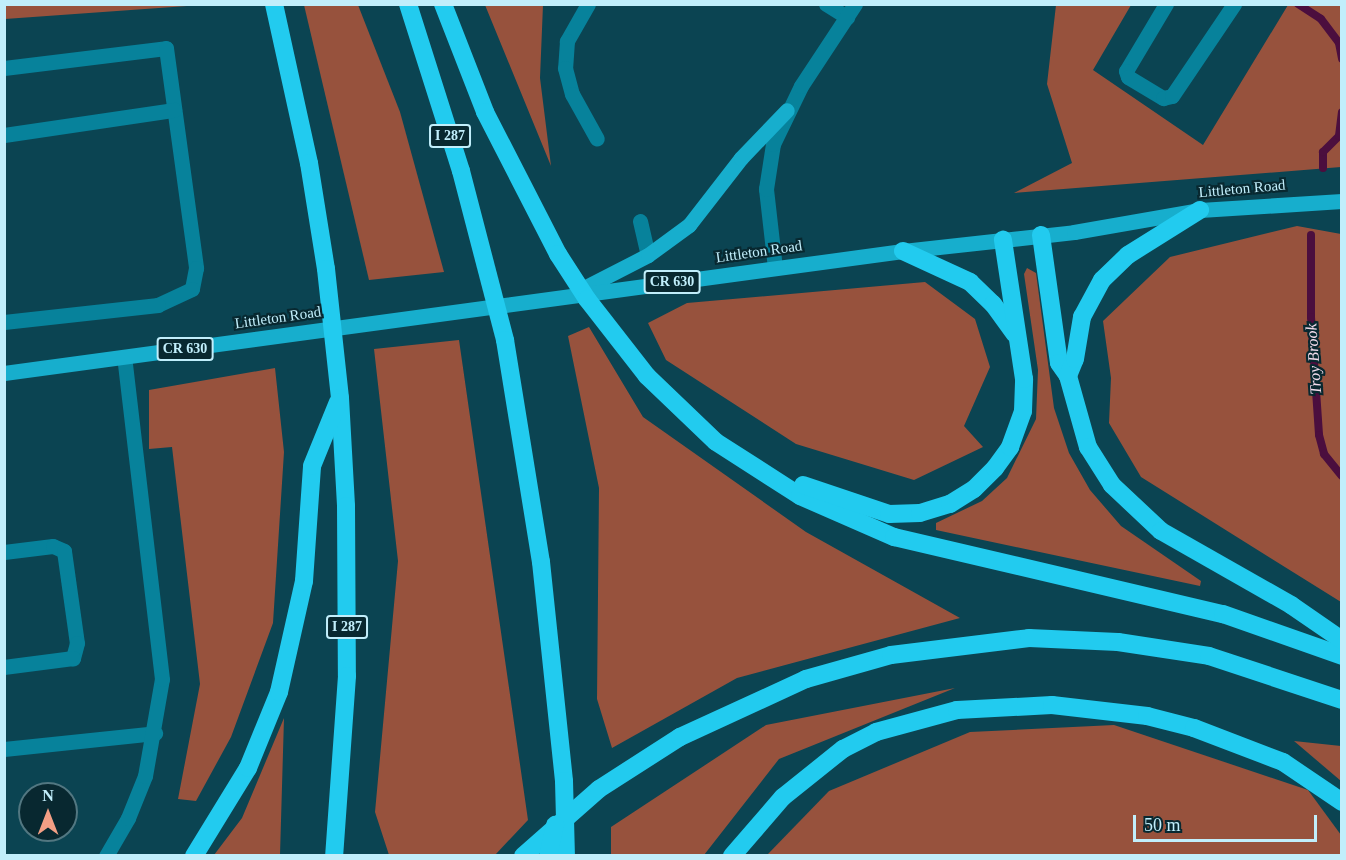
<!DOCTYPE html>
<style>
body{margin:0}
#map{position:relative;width:1346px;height:860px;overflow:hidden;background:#0b4452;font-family:Georgia,serif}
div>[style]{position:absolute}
.green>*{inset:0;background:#97523d}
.stream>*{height:8px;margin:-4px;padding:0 4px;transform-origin:4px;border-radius:4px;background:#4b0e3e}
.minor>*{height:15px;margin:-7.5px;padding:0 7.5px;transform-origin:7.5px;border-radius:7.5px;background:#07829b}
.major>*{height:15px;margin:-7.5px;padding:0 7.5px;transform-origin:7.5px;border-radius:7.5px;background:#17aecd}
.highway>*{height:18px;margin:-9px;padding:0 9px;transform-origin:9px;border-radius:9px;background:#22cbef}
span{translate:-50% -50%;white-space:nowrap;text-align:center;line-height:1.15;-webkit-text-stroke:4.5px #082830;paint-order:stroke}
.shield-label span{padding:2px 4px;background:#082830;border:2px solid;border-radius:4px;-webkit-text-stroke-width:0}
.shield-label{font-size:14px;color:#c1eefb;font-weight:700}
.street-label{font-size:15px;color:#c1eefb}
.water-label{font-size:16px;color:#f2dbeb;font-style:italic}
.frame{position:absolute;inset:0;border:6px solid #c1eefb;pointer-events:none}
.north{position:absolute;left:18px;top:782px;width:60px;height:60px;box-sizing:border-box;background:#082830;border:2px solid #527781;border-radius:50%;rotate:0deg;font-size:16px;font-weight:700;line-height:24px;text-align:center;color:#c1eefb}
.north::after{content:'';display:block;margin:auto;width:21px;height:27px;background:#f39f85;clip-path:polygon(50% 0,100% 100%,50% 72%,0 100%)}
.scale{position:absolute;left:1133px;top:815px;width:184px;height:27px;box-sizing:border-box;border:3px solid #c1eefb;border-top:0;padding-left:8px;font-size:18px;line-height:21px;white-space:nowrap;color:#c1eefb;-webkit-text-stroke:4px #082830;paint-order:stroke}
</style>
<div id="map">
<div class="green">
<div style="clip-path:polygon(5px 4px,201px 4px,201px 5px,5px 19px)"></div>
<div style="clip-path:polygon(304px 5px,358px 5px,400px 112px,444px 272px,369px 280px)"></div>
<div style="clip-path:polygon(485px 5px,543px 5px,540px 78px,551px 166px)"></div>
<div style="clip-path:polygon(1056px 5px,1131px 5px,1093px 70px,1203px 145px,1288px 5px,1341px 5px,1341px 167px,1014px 193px,1072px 163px,1047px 84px)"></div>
<div style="clip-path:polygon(1297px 226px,1341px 234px,1341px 602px,1141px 477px,1109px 423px,1111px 378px,1103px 321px,1170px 257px)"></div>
<div style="clip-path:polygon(1027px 268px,1036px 273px,1054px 408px,1069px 453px,1090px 490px,1121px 526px,1201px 581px,1200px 586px,936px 530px,936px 523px,982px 501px,1007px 478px,1036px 419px,1038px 370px,1024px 274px)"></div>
<div style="clip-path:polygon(925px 282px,975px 319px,990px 367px,964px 426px,983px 447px,914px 480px,796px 444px,666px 360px,648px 323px,687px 303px)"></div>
<div style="clip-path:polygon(589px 327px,643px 417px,806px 532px,960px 618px,737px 678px,612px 748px,597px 699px,599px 488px,568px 336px)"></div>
<div style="clip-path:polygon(459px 340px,528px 820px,495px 855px,389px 855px,375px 812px,398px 561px,374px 349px)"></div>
<div style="clip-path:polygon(275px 368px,284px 452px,273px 623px,231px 737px,196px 801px,178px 799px,200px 684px,172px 447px,149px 449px,149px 390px)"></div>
<div style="clip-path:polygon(955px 688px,779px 759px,704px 855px,611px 855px,611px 827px,766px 725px)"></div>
<div style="clip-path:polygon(284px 718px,280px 855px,214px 855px,242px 818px)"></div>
<div style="clip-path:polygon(1114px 725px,1308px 790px,1341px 835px,1341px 855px,767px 855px,829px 791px,970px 732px)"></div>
<div style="clip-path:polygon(1294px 741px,1341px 746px,1341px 781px)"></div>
</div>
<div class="stream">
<div style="left:1298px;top:4px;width:27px;rotate:33deg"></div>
<div style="left:1321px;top:19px;width:30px;rotate:53deg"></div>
<div style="left:1339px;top:43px;width:16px;rotate:79deg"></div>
<div style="left:1323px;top:168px;width:16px;rotate:-90deg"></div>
<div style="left:1323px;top:152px;width:23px;rotate:-45deg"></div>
<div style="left:1339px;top:136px;width:24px;rotate:-83deg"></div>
<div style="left:1311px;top:235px;width:82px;rotate:90deg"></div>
<div style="left:1311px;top:317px;width:118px;rotate:86.1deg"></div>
<div style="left:1319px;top:435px;width:20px;rotate:75deg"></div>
<div style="left:1324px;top:454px;width:28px;rotate:51deg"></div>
</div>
<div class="minor">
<div style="left:588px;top:4px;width:43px;rotate:119.6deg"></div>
<div style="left:567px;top:41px;width:27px;rotate:94deg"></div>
<div style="left:565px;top:68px;width:27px;rotate:75deg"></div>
<div style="left:572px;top:94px;width:51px;rotate:60.9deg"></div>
<div style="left:826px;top:4px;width:25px;rotate:32deg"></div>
<div style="left:1166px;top:4px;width:78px;rotate:120.8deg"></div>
<div style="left:1126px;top:71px;width:6px;rotate:72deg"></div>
<div style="left:1128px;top:77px;width:41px;rotate:31deg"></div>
<div style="left:1163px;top:98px;width:9px;rotate:-13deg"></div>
<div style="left:1172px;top:96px;width:111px;rotate:-56deg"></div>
<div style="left:4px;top:68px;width:163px;rotate:-7deg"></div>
<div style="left:166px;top:48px;width:222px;rotate:82.2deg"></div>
<div style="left:196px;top:268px;width:21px;rotate:101deg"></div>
<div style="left:192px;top:289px;width:38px;rotate:155deg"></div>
<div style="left:158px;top:305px;width:155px;rotate:173.7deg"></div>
<div style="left:4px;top:135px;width:172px;rotate:-8.4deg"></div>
<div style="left:640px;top:221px;width:35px;rotate:77deg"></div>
<div style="left:775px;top:268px;width:80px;rotate:-96.5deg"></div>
<div style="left:766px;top:189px;width:46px;rotate:-81.2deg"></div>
<div style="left:773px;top:144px;width:64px;rotate:-64.2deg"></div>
<div style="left:801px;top:86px;width:98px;rotate:-56.6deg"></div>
<div style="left:4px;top:552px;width:49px;rotate:-7deg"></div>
<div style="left:53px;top:546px;width:12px;rotate:24deg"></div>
<div style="left:64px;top:551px;width:93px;rotate:82deg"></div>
<div style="left:77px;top:643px;width:16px;rotate:105deg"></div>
<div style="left:73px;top:658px;width:70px;rotate:172.6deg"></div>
<div style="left:4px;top:749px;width:152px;rotate:-6deg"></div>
<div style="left:106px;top:856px;width:44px;rotate:-59.9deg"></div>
<div style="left:128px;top:818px;width:45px;rotate:-68deg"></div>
<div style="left:145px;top:776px;width:98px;rotate:-80.1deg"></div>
<div style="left:162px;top:679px;width:324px;rotate:-96.7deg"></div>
</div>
<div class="major">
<div style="left:580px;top:290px;width:76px;rotate:-27.2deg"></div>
<div style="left:648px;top:255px;width:51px;rotate:-36.2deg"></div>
<div style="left:689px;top:225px;width:85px;rotate:-52.2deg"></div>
<div style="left:741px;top:158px;width:66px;rotate:-46.2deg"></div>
<div style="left:4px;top:373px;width:907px;rotate:-7.73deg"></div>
<div style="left:903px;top:251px;width:172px;rotate:-6.3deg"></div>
<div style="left:1074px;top:232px;width:128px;rotate:-9.9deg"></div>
<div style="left:1200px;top:210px;width:142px;rotate:-3.6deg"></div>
</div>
<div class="highway">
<div style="left:274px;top:4px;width:163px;rotate:77.6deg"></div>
<div style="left:309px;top:163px;width:107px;rotate:80.9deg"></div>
<div style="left:326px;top:269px;width:130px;rotate:83.8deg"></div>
<div style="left:340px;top:398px;width:108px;rotate:86.8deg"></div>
<div style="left:346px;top:506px;width:170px;rotate:89.7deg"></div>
<div style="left:347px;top:676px;width:180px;rotate:94.1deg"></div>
<div style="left:408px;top:4px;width:175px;rotate:72.4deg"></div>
<div style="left:461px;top:171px;width:175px;rotate:75.4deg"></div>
<div style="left:505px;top:340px;width:225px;rotate:80.8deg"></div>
<div style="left:541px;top:562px;width:220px;rotate:84deg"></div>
<div style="left:564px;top:781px;width:75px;rotate:88.5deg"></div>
<div style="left:443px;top:4px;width:116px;rotate:68.7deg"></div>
<div style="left:485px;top:112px;width:160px;rotate:62.8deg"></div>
<div style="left:558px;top:254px;width:54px;rotate:57.2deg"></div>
<div style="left:587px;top:299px;width:98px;rotate:52.1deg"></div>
<div style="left:647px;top:376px;width:95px;rotate:43.7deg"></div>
<div style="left:716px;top:442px;width:100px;rotate:32.7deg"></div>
<div style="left:800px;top:496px;width:103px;rotate:23.6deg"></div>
<div style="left:894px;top:537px;width:338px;rotate:13.2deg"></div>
<div style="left:1223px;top:614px;width:126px;rotate:19.4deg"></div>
<div style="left:1041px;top:235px;width:129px;rotate:82deg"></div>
<div style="left:1059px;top:363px;width:16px;rotate:55deg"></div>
<div style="left:1068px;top:376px;width:74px;rotate:74.3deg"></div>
<div style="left:1088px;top:447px;width:45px;rotate:57.7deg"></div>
<div style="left:1112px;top:485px;width:67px;rotate:43.2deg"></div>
<div style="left:1161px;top:531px;width:150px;rotate:29.6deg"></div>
<div style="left:1291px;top:605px;width:62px;rotate:34.5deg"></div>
<div style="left:903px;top:251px;width:74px;rotate:24.8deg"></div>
<div style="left:970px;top:282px;width:32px;rotate:44deg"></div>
<div style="left:993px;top:304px;width:37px;rotate:54deg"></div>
<div style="left:1068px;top:376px;width:18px;rotate:-68deg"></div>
<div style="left:1075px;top:359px;width:43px;rotate:-80.5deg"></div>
<div style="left:1082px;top:317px;width:42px;rotate:-61.6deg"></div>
<div style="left:1102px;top:280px;width:36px;rotate:-44deg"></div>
<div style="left:1128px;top:255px;width:85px;rotate:-32deg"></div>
<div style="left:803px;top:485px;width:91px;rotate:18.6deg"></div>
<div style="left:889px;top:514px;width:31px;rotate:-2deg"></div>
<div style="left:920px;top:513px;width:31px;rotate:-17deg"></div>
<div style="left:950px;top:504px;width:28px;rotate:-32deg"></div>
<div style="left:974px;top:489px;width:30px;rotate:-45deg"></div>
<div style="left:995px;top:468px;width:26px;rotate:-54deg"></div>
<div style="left:1010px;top:447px;width:38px;rotate:-70deg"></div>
<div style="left:1023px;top:411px;width:32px;rotate:-88deg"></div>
<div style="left:1024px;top:379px;width:141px;rotate:-98.6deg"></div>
<div style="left:194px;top:856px;width:103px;rotate:-58.5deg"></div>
<div style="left:248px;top:768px;width:82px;rotate:-67.8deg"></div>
<div style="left:279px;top:692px;width:114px;rotate:-77.3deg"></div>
<div style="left:304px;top:581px;width:115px;rotate:-86deg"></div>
<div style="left:312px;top:466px;width:69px;rotate:-67.9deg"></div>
<div style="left:523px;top:856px;width:101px;rotate:-41.4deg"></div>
<div style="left:599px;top:789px;width:96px;rotate:-32.7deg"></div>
<div style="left:680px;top:737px;width:139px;rotate:-24.7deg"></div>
<div style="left:806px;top:679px;width:88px;rotate:-15.8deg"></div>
<div style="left:891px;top:655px;width:139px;rotate:-7deg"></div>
<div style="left:1029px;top:638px;width:89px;rotate:2.6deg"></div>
<div style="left:1118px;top:642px;width:92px;rotate:8.7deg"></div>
<div style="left:1209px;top:656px;width:140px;rotate:18.3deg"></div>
<div style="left:548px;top:856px;width:32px;rotate:-77deg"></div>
<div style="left:732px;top:856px;width:78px;rotate:-49.2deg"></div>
<div style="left:783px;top:797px;width:77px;rotate:-38.7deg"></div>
<div style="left:843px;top:749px;width:37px;rotate:-27deg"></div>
<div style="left:876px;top:732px;width:84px;rotate:-15.2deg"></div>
<div style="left:957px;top:710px;width:95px;rotate:-3deg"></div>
<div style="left:1052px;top:705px;width:96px;rotate:6.6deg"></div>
<div style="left:1147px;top:716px;width:49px;rotate:14.3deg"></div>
<div style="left:1194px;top:728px;width:95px;rotate:20.9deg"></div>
<div style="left:1283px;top:762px;width:71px;rotate:34.1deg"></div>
</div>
<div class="shield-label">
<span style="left:450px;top:136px">I 287</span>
<span style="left:672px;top:282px">CR 630</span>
<span style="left:185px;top:349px">CR 630</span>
<span style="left:347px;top:627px">I 287</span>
</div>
<div class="street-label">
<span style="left:1242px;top:189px;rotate:-5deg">Littleton Road</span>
<span style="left:759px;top:252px;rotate:-8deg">Littleton Road</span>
<span style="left:278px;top:318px;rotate:-8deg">Littleton Road</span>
</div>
<div class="water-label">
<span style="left:1314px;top:359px;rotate:-94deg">Troy Brook</span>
</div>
<div class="frame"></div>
<div class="north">N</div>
<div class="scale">50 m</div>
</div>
